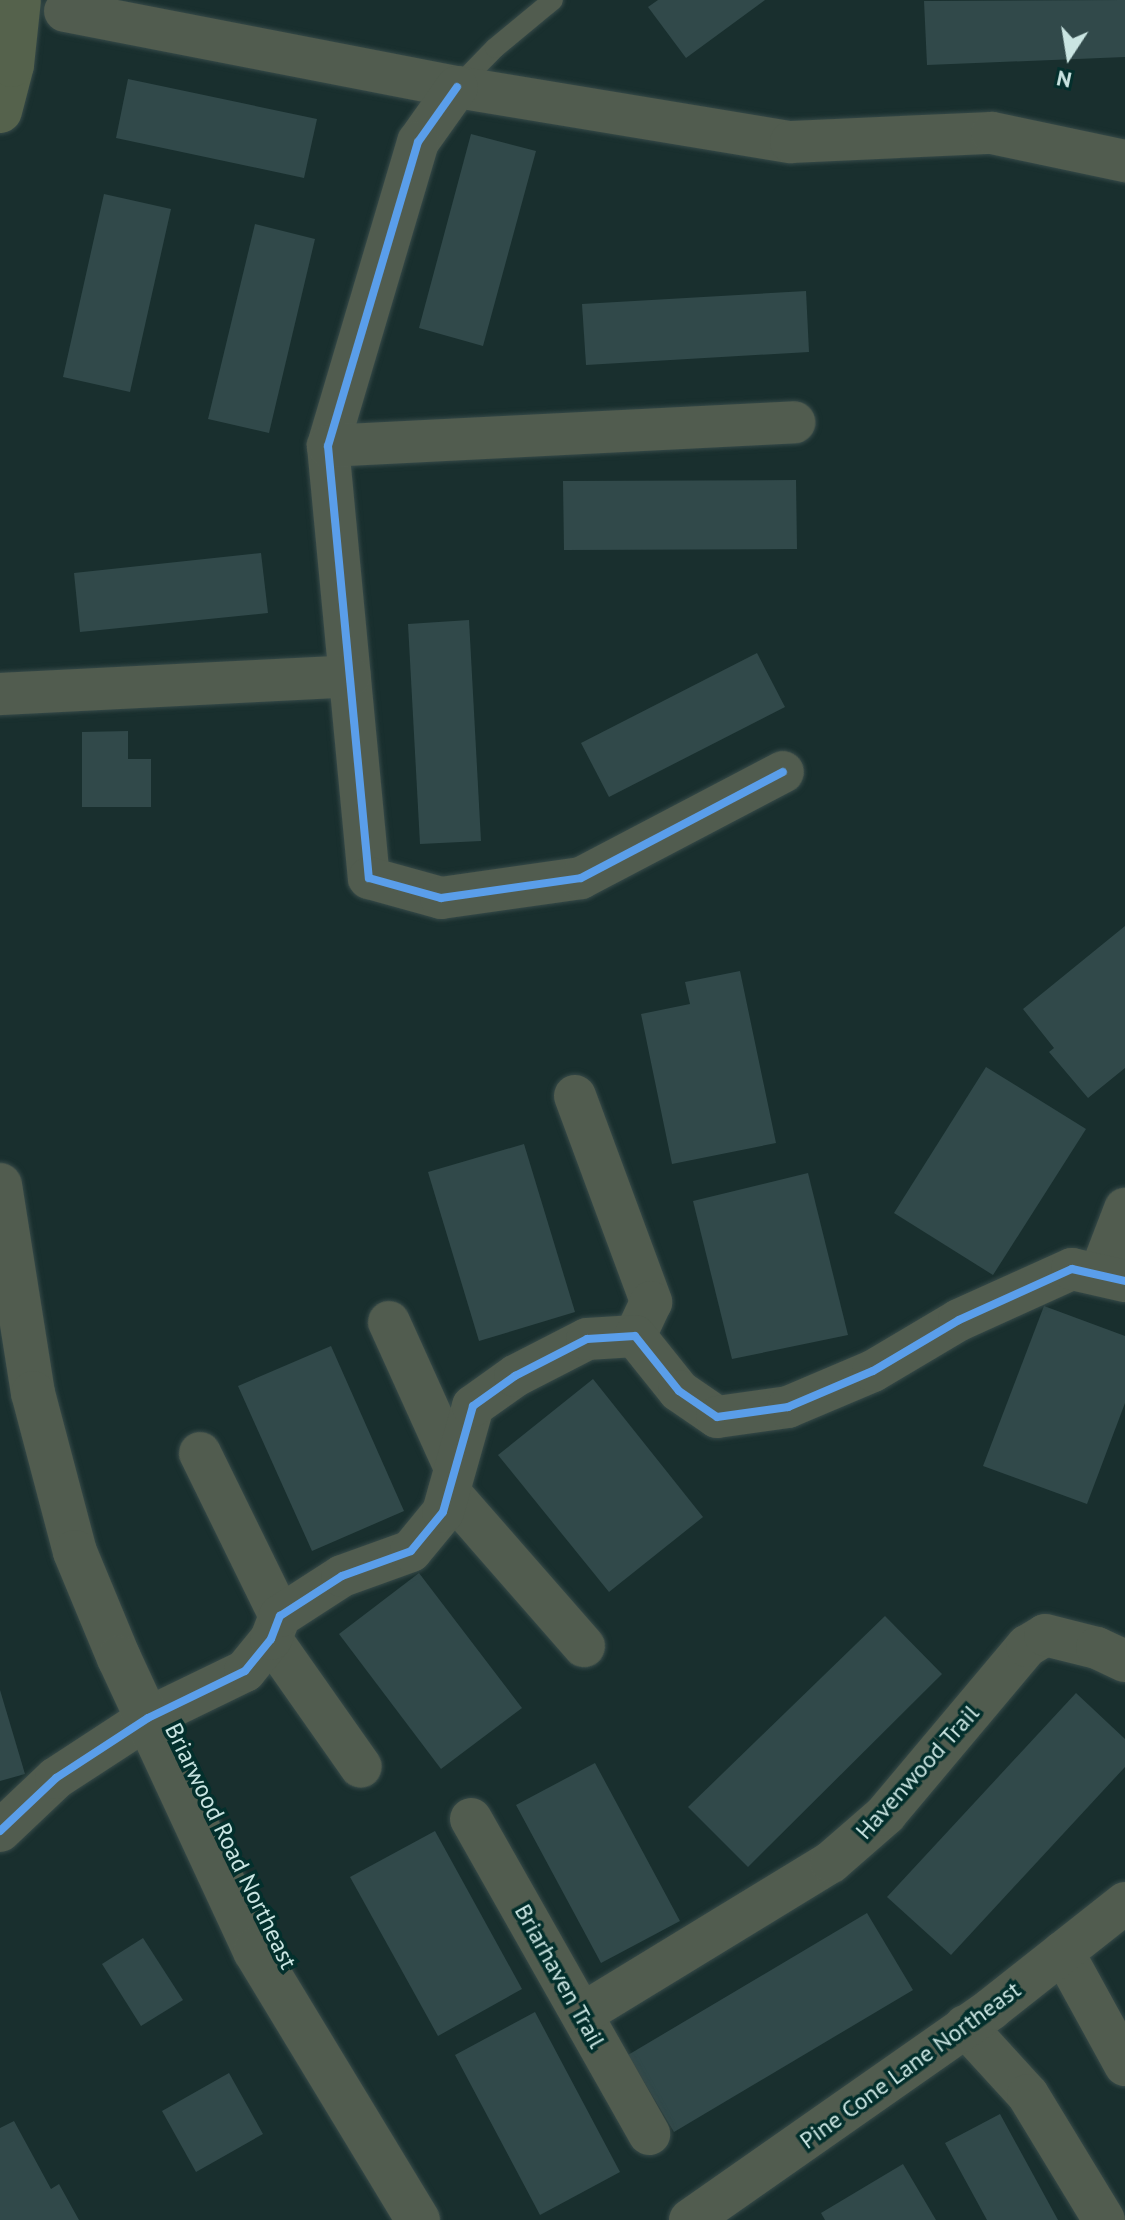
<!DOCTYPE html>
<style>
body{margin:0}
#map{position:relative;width:1125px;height:2220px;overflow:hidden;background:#192f2e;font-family:"PT Sans",sans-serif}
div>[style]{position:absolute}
.building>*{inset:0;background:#31494a}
.roads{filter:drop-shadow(0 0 2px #374a49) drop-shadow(0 0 2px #374a49)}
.service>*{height:20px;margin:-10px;padding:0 10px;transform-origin:10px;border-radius:10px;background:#515c4f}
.minor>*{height:42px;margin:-21px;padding:0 21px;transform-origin:21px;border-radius:21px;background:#515c4f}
.tertiary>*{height:44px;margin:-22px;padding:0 22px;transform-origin:22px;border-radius:22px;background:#515c4f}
.primary>*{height:44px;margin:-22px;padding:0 22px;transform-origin:22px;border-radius:22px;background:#55624c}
.cycleway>*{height:8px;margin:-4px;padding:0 4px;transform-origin:4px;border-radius:4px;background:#5a9eea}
span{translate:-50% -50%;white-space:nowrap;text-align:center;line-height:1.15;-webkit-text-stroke:7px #032f2c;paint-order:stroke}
.street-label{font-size:24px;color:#cae5e2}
.north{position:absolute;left:1029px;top:16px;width:80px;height:80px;-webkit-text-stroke:6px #032f2c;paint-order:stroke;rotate:192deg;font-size:22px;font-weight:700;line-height:32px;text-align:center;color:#cae5e2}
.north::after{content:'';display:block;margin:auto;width:28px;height:36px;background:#cae5e2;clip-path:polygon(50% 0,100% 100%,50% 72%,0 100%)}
</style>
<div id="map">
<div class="building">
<div style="clip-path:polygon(658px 0,765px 0,686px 58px,648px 7px)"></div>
<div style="clip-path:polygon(1125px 0,1125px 57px,927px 65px,924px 1px)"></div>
<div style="clip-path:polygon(128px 79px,317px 119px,304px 178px,116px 138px)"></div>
<div style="clip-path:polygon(471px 134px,536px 151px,483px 346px,419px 328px)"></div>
<div style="clip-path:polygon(104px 194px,171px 209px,130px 392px,63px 377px)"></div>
<div style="clip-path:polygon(255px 224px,315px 239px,269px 433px,208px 419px)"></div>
<div style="clip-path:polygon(806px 291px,809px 352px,586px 365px,582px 304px)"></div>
<div style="clip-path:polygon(796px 480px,797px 549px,564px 550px,563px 481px)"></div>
<div style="clip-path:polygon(261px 553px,268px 613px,80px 632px,74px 573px)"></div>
<div style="clip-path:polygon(469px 620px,481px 841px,420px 844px,408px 624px)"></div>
<div style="clip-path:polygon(757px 653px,785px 707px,609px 797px,581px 743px)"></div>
<div style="clip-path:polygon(128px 731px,128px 759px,151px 759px,151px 807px,82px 807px,82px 732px)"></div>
<div style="clip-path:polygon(1125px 926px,1125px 1068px,1088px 1098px,1049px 1052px,1054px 1048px,1023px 1009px)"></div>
<div style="clip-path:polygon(740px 971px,776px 1143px,672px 1164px,641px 1014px,690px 1004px,685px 982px)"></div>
<div style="clip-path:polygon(986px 1067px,1086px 1129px,993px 1275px,894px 1213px)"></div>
<div style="clip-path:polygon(524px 1144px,575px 1312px,479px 1341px,428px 1172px)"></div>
<div style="clip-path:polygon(808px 1173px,848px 1335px,732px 1359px,693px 1201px)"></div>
<div style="clip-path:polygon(1044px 1306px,1125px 1336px,1125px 1403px,1087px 1504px,983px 1466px)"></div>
<div style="clip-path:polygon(331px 1346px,404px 1511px,312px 1551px,238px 1386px)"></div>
<div style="clip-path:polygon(593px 1379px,703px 1517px,609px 1592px,498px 1455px)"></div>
<div style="clip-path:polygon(419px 1573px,522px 1708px,441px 1769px,339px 1634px)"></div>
<div style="clip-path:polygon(885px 1616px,942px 1674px,748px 1867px,688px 1807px)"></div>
<div style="clip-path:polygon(0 1690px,25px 1774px,0 1781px)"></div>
<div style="clip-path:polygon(1076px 1693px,1125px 1739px,1125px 1767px,951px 1955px,887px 1897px)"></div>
<div style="clip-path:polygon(595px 1763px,680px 1921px,601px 1963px,516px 1805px)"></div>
<div style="clip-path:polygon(435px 1831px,522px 1989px,438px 2036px,350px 1877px)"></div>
<div style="clip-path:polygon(867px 1913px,913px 1990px,674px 2132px,628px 2055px)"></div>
<div style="clip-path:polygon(143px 1938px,183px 2000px,141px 2026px,102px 1964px)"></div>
<div style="clip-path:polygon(535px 2012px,620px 2172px,540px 2215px,455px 2055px)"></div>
<div style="clip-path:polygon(229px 2073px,263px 2134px,196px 2172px,162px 2111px)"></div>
<div style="clip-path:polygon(1000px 2114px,1058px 2220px,987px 2220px,945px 2143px)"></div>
<div style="clip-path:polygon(14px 2121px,51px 2189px,59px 2184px,79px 2220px,0 2220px,0 2128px)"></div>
<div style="clip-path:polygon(903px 2164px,936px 2220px,825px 2220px,821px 2213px)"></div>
</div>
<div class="roads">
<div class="service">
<div style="left:457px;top:87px;width:54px;rotate:-45.7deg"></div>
<div style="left:495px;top:48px;width:75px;rotate:-39.6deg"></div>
</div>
<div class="minor">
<div style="left:65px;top:11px;width:399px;rotate:11deg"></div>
<div style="left:457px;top:87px;width:338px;rotate:9.4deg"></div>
<div style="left:791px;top:142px;width:201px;rotate:-2.6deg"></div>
<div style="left:992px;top:133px;width:136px;rotate:11.9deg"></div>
<div style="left:457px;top:87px;width:67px;rotate:125.3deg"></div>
<div style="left:418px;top:142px;width:317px;rotate:106.5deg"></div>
<div style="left:328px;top:446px;width:434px;rotate:84.6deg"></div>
<div style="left:369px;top:878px;width:75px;rotate:15.5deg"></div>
<div style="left:441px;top:898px;width:141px;rotate:-8.1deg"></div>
<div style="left:581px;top:878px;width:228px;rotate:-27.7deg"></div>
<div style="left:328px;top:446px;width:467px;rotate:-2.9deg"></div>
<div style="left:0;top:694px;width:350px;rotate:-2.9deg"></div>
<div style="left:575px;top:1096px;width:220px;rotate:69.7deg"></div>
<div style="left:651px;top:1302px;width:38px;rotate:115deg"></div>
<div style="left:1100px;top:1274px;width:70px;rotate:-69deg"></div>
<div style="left:389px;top:1322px;width:160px;rotate:65.7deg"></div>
<div style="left:200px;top:1453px;width:182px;rotate:63.9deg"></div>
<div style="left:449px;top:1492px;width:205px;rotate:48.8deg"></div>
<div style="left:271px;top:1639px;width:156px;rotate:54.9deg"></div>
<div style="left:471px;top:1819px;width:362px;rotate:60.5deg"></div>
<div style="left:0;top:1831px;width:77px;rotate:-43.4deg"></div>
<div style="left:56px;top:1778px;width:110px;rotate:-33.1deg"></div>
<div style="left:148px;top:1718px;width:108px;rotate:-25.9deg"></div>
<div style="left:245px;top:1671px;width:41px;rotate:-50.9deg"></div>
<div style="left:271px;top:1639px;width:25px;rotate:-69deg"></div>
<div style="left:280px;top:1616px;width:74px;rotate:-32.8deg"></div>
<div style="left:342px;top:1576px;width:73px;rotate:-19.9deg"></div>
<div style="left:411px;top:1551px;width:50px;rotate:-50.6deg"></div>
<div style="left:443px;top:1512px;width:110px;rotate:-74.2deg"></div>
<div style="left:473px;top:1406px;width:52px;rotate:-35.5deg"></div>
<div style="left:515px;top:1376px;width:81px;rotate:-27.2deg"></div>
<div style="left:587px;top:1339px;width:48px;rotate:-3.6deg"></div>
<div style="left:635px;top:1336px;width:70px;rotate:51.3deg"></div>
<div style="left:679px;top:1391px;width:46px;rotate:34.4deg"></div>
<div style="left:717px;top:1417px;width:72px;rotate:-8deg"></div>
<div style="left:788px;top:1407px;width:92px;rotate:-23deg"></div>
<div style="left:873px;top:1371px;width:100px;rotate:-30.7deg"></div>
<div style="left:959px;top:1320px;width:124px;rotate:-24.3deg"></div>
<div style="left:1072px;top:1269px;width:54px;rotate:12.8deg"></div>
<div style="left:1063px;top:1952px;width:129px;rotate:61.2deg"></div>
<div style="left:582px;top:2014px;width:292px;rotate:-31.4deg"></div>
<div style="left:831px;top:1862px;width:72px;rotate:-41deg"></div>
<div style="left:885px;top:1815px;width:221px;rotate:-50deg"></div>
<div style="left:1027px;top:1646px;width:21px;rotate:-31deg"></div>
<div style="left:1045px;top:1635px;width:54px;rotate:14deg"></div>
<div style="left:1097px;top:1648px;width:31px;rotate:25deg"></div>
<div style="left:965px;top:2026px;width:93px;rotate:47.6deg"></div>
<div style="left:1028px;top:2095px;width:146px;rotate:58.7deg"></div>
<div style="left:690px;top:2220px;width:368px;rotate:-35deg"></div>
<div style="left:991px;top:2009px;width:171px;rotate:-38.3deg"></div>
</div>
<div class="tertiary">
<div style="left:0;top:1185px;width:211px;rotate:81deg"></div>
<div style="left:33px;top:1393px;width:164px;rotate:75.2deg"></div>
<div style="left:75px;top:1552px;width:115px;rotate:67.5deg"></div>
<div style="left:119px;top:1658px;width:323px;rotate:65.1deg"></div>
<div style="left:255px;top:1951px;width:315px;rotate:58.8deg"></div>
</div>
<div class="primary">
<div style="left:0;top:111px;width:48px;rotate:-75.4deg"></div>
<div style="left:12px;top:65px;width:65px;rotate:-83.9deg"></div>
</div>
</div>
<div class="cycleway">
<div style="left:457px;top:87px;width:67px;rotate:125.3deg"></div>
<div style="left:418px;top:142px;width:317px;rotate:106.5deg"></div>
<div style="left:328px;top:446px;width:434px;rotate:84.6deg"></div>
<div style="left:369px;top:878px;width:75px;rotate:15.5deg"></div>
<div style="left:441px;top:898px;width:141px;rotate:-8.1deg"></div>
<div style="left:581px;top:878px;width:228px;rotate:-27.7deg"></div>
<div style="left:0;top:1831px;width:77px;rotate:-43.4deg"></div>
<div style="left:56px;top:1778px;width:110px;rotate:-33.1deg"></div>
<div style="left:148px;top:1718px;width:108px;rotate:-25.9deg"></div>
<div style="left:245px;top:1671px;width:41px;rotate:-50.9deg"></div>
<div style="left:271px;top:1639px;width:25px;rotate:-69deg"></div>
<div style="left:280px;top:1616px;width:74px;rotate:-32.8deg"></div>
<div style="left:342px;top:1576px;width:73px;rotate:-19.9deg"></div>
<div style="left:411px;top:1551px;width:50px;rotate:-50.6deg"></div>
<div style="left:443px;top:1512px;width:110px;rotate:-74.2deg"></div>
<div style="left:473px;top:1406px;width:52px;rotate:-35.5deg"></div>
<div style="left:515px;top:1376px;width:81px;rotate:-27.2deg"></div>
<div style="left:587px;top:1339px;width:48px;rotate:-3.6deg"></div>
<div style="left:635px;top:1336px;width:70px;rotate:51.3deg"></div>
<div style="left:679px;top:1391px;width:46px;rotate:34.4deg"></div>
<div style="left:717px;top:1417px;width:72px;rotate:-8deg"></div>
<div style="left:788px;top:1407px;width:92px;rotate:-23deg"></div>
<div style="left:873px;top:1371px;width:100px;rotate:-30.7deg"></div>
<div style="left:959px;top:1320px;width:124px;rotate:-24.3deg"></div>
<div style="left:1072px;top:1269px;width:54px;rotate:12.8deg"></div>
</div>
<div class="street-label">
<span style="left:917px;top:1772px;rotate:-48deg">Havenwood Trail</span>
<span style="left:231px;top:1846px;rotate:64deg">Briarwood Road Northeast</span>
<span style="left:560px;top:1976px;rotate:61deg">Briarhaven Trail</span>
<span style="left:910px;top:2065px;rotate:-36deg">Pine Cone Lane Northeast</span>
</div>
<div class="north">N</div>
</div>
